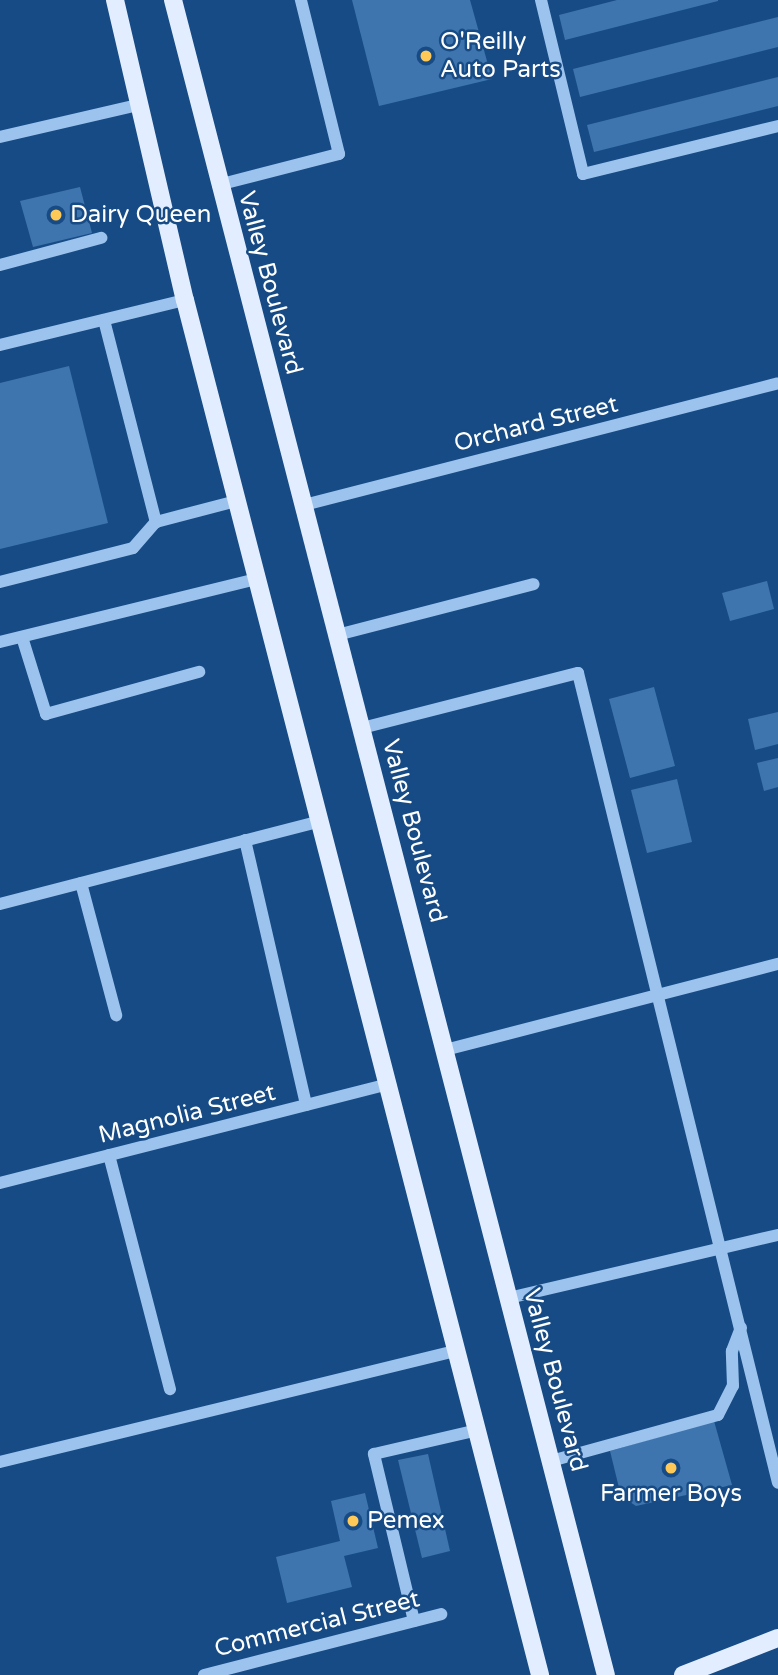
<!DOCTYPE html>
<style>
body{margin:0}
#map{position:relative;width:778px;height:1675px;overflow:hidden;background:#174b85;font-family:"Varela Round",sans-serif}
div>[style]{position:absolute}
.building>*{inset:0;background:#3f75af}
.minor>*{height:12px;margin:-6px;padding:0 6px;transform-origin:6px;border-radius:6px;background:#9cc3ed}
.major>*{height:18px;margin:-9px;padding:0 9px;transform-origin:9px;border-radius:9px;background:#e2eeff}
.dots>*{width:19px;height:19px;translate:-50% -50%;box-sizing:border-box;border:4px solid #174b85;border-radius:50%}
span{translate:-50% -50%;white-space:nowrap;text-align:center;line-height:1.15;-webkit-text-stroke:5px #174b85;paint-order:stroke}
.poi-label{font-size:24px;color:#fff}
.left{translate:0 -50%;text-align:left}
.street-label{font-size:24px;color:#fff}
</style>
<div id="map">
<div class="building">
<div style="clip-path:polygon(352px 0,470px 0,492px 79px,379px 106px)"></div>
<div style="clip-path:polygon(617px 0,718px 0,718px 1px,565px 40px,559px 15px)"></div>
<div style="clip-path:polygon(778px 17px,778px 47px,580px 97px,573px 69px)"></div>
<div style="clip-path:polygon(778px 77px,778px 106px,594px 152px,587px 125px)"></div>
<div style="clip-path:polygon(80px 187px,92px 233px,33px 247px,20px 201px)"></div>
<div style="clip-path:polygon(69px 366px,108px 523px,0 549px,0 383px)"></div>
<div style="clip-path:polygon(767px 581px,774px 609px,730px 621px,722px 593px)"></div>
<div style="clip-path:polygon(654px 687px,675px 766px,630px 778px,609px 699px)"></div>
<div style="clip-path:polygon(778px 712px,778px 744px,755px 750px,748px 719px)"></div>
<div style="clip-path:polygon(778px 758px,778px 787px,764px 791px,757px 763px)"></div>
<div style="clip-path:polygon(677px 779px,692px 842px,647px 853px,631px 790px)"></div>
<div style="clip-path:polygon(714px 1421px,732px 1485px,636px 1506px,621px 1496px,610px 1451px)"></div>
<div style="clip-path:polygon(428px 1454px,450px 1551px,422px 1558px,398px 1460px)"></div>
<div style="clip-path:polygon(365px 1493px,378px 1548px,344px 1556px,352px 1587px,287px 1603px,276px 1557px,340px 1541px,331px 1501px)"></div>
</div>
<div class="minor">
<div style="left:541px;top:0;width:179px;rotate:76.4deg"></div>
<div style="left:583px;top:174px;width:201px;rotate:-13.8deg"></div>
<div style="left:0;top:137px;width:142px;rotate:-13.1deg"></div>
<div style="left:218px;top:185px;width:125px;rotate:-14.4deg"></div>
<div style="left:339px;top:154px;width:159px;rotate:-103.9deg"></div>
<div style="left:0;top:265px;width:105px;rotate:-15deg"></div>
<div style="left:104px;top:320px;width:209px;rotate:75.6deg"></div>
<div style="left:156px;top:522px;width:83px;rotate:-14.7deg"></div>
<div style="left:0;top:345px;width:190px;rotate:-13.7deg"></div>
<div style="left:304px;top:505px;width:489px;rotate:-14.4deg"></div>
<div style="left:0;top:582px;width:137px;rotate:-14.3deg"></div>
<div style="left:133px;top:548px;width:35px;rotate:-49deg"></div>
<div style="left:337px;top:635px;width:203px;rotate:-14.5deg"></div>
<div style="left:22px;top:637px;width:81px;rotate:72.7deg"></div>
<div style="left:46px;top:714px;width:159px;rotate:-15.4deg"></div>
<div style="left:0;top:642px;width:265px;rotate:-13.8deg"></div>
<div style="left:362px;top:728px;width:223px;rotate:-14.3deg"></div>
<div style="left:578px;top:673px;width:834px;rotate:76.13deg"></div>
<div style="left:245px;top:840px;width:272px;rotate:77deg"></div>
<div style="left:81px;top:883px;width:137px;rotate:75.1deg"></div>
<div style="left:0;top:904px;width:328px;rotate:-14.5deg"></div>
<div style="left:445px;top:1050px;width:344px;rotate:-14.5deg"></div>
<div style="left:109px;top:1155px;width:242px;rotate:75.4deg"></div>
<div style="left:0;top:1183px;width:397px;rotate:-14.3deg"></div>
<div style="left:509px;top:1298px;width:276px;rotate:-13.2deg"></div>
<div style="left:551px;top:1461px;width:173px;rotate:-15.4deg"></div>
<div style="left:718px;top:1415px;width:33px;rotate:-63deg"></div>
<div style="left:733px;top:1386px;width:35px;rotate:-92deg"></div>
<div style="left:732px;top:1351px;width:25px;rotate:-69deg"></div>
<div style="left:0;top:1462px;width:471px;rotate:-13.7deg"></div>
<div style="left:414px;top:1621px;width:172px;rotate:-103.5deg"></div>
<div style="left:374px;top:1454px;width:107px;rotate:-13deg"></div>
<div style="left:204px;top:1675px;width:245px;rotate:-14.4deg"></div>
</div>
<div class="major">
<div style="left:115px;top:0;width:308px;rotate:76.9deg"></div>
<div style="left:185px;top:300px;width:1420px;rotate:75.52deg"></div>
<div style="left:173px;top:0;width:1730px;rotate:75.51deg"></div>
<div style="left:683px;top:1675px;width:102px;rotate:-21.3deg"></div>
</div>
<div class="dots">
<div style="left:426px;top:56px;background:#ffc958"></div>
<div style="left:56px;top:215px;background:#ffc958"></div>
<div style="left:671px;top:1468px;background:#ffc958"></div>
<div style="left:353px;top:1521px;background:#ffc958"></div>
</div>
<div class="poi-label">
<span class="left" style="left:440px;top:56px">O'Reilly<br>Auto Parts</span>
<span class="left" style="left:70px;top:215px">Dairy Queen</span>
<span style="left:671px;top:1494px">Farmer Boys</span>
<span class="left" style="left:367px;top:1521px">Pemex</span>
</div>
<div class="street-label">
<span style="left:270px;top:283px;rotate:75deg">Valley Boulevard</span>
<span style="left:536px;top:424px;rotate:-14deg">Orchard Street</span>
<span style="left:414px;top:831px;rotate:75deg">Valley Boulevard</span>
<span style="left:187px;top:1114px;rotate:-14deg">Magnolia Street</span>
<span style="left:555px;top:1380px;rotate:75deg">Valley Boulevard</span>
<span style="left:317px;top:1624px;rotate:-14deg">Commercial Street</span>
</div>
</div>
